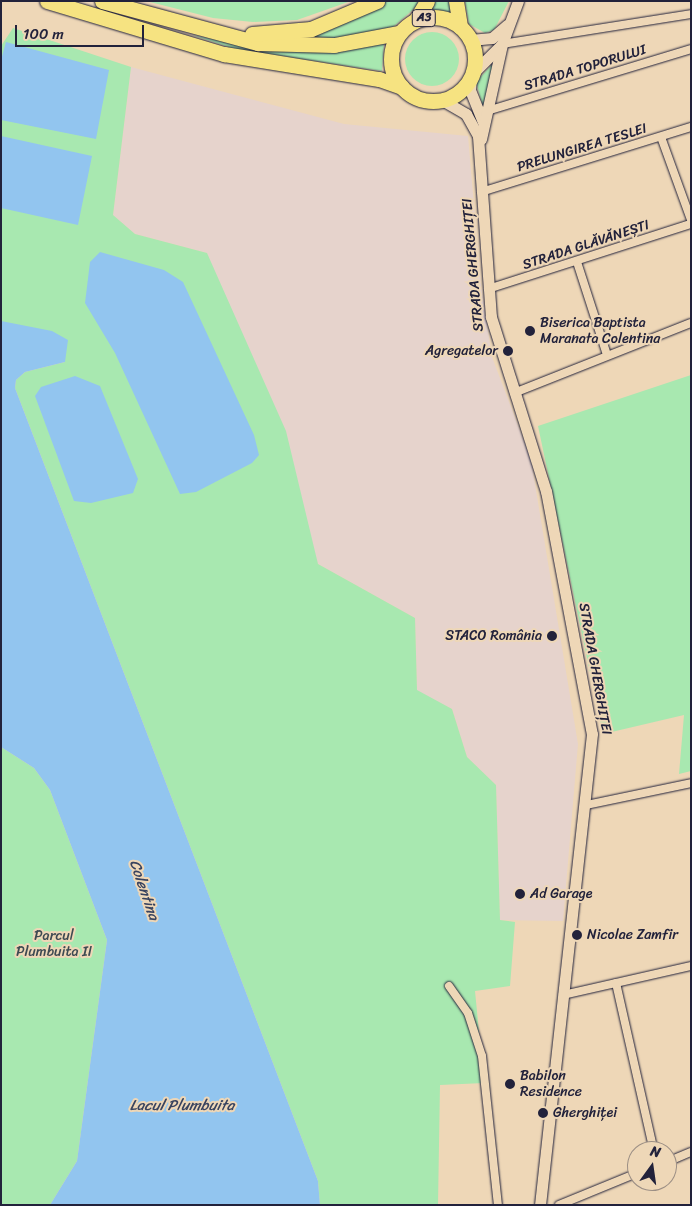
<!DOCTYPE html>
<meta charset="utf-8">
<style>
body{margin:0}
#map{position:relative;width:692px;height:1206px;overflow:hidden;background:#eed7b7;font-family:Sriracha,sans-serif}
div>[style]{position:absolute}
.built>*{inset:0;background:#e6d3cc}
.green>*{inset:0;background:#a8e8b0}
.round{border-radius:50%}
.water>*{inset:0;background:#92c5ef}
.roads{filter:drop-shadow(0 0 1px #22223b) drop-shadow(0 0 1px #22223b)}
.street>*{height:8px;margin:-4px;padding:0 4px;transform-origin:4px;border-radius:4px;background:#eed7b7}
.secondary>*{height:11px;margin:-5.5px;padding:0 5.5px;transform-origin:5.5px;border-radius:5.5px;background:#eed7b7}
.highway>*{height:15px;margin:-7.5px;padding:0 7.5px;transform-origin:7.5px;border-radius:7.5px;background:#f6e381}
.highway>.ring{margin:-7.5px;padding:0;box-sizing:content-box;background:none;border:15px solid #f6e381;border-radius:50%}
.dots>*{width:14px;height:14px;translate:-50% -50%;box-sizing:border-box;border:2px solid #eed7b7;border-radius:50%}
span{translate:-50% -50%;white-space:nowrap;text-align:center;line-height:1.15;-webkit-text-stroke:4px #eed7b7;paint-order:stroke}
.shield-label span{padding:1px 4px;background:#eed7b7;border:1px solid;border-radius:4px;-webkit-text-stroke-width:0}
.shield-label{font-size:12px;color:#22223b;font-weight:700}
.street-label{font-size:14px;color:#22223b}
.poi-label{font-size:14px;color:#22223b}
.left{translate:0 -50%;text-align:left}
.right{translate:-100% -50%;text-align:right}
.park-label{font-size:14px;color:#3d4a52}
.water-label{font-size:15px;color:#38435f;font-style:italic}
.frame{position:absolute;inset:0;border:2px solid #22223b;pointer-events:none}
.north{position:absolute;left:627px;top:1141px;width:50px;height:50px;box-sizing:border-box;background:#eed7b7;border:1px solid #9c8f85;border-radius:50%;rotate:14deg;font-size:14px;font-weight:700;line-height:20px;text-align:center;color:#22223b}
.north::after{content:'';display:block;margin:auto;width:18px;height:22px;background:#22223b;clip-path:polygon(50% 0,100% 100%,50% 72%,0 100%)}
.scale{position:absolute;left:15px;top:25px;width:129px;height:22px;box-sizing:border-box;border:2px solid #22223b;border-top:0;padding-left:6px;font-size:15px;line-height:18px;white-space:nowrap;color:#22223b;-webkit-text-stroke:4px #eed7b7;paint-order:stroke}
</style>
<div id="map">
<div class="built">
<div style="clip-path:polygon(131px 67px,344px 124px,468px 136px,481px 286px,492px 357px,531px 460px,578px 744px,563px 921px,500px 920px,496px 785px,467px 757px,452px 709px,417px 691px,415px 618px,318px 564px,207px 253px,135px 234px,113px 215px)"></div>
</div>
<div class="green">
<div style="clip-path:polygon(146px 1px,351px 1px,297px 20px,253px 22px,213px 18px)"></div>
<div style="clip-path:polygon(385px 1px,423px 1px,392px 28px,343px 39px,295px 36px)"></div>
<div style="clip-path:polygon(432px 1px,450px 1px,451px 14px,428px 10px)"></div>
<div style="clip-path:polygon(465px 1px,509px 1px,494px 30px,485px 33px,469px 24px)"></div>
<div style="clip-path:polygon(13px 28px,131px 67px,113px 215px,135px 234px,207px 253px,286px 431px,318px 564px,415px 618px,417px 690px,452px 709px,467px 757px,496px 785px,500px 920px,515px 922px,510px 986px,475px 991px,484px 1083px,440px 1085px,438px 1205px,320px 1205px,318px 1181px,15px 388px,16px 380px,25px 372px,65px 362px,1px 321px,1px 46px)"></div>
<div class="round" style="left:405px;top:32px;width:54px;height:54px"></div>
<div style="clip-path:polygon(192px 35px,236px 44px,384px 43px,382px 71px,235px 49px)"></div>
<div style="clip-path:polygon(496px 60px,483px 107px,476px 82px)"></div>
<div style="clip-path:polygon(691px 375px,691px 771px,679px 774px,684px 715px,603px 734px,538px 426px)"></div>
<div style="clip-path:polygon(1px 747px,34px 768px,50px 790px,107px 940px,77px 1161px,50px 1205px,1px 1205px)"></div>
</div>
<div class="water">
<div style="clip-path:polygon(6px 42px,109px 70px,96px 139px,1px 120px,1px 60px)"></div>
<div style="clip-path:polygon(1px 136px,92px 156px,78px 225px,1px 208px)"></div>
<div style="clip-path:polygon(100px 252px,164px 270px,183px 282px,254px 435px,259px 455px,252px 463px,196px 492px,180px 494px,115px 353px,85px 303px,90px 262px)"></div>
<div style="clip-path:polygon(1px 321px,52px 331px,68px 340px,65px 362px,25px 372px,16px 380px,15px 388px,318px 1181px,320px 1205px,50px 1205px,77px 1161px,107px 940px,50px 790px,34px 768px,1px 747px)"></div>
<div style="clip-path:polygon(75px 376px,100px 386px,138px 479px,133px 493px,91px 503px,74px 501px,35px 396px,41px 387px)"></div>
</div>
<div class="roads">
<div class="street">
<div style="left:502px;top:44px;width:191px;rotate:-9deg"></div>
<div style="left:487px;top:111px;width:213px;rotate:-16.9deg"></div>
<div style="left:661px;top:137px;width:88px;rotate:70.1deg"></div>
<div style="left:481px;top:192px;width:220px;rotate:-17.2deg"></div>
<div style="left:577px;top:262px;width:98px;rotate:72.1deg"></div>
<div style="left:488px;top:289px;width:213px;rotate:-17.8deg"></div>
<div style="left:514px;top:393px;width:190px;rotate:-21.6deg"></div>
<div style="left:586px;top:805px;width:107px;rotate:-11.8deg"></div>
<div style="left:616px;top:983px;width:172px;rotate:77.3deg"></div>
<div style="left:449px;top:986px;width:33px;rotate:55deg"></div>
<div style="left:468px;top:1013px;width:45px;rotate:72deg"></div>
<div style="left:482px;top:1056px;width:150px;rotate:83.9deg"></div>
<div style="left:563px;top:995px;width:131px;rotate:-12.8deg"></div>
<div style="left:667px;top:1162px;width:26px;rotate:-23deg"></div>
<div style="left:559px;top:1205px;width:84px;rotate:-22.3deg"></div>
</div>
<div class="secondary">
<div style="left:470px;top:40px;width:22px;rotate:-5deg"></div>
<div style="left:492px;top:38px;width:20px;rotate:-41deg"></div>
<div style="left:472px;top:74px;width:42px;rotate:-45deg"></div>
<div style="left:471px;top:78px;width:12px;rotate:95deg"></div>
<div style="left:470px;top:90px;width:35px;rotate:68deg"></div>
<div style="left:442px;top:100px;width:28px;rotate:30deg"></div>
<div style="left:466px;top:114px;width:25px;rotate:61deg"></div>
<div style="left:478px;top:136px;width:181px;rotate:85.9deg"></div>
<div style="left:491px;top:317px;width:182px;rotate:72.5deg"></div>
<div style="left:546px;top:491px;width:247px;rotate:79.3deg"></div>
<div style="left:592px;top:734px;width:474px;rotate:96.3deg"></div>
<div style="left:481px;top:139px;width:97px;rotate:-77.5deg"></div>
<div style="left:502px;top:44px;width:46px;rotate:-69.6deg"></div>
</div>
<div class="highway">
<div style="left:47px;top:1px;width:185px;rotate:16.7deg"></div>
<div style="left:224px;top:54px;width:157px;rotate:9.2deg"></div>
<div style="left:379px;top:79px;width:24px;rotate:19deg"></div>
<div style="left:102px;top:1px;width:162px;rotate:15.1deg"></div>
<div style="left:258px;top:43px;width:76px;rotate:1.5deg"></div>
<div style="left:334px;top:45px;width:66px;rotate:-10.5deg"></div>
<div style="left:456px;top:1px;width:26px;rotate:81deg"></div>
<div class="ring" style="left:391px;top:17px;width:69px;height:69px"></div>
<div style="left:415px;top:21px;width:23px;rotate:-59deg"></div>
<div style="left:252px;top:34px;width:59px;rotate:-4.8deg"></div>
<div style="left:311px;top:29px;width:72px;rotate:-23deg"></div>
</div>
</div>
<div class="dots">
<div style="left:530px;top:331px;background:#22223b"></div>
<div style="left:508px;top:351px;background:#22223b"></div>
<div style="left:552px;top:636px;background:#22223b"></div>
<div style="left:520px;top:894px;background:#22223b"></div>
<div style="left:577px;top:935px;background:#22223b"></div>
<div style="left:510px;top:1084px;background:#22223b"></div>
<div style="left:543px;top:1113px;background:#22223b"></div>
</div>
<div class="shield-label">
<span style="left:424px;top:18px">A3</span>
</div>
<div class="street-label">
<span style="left:585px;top:68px;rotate:-17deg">STRADA TOPORULUI</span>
<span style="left:582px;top:148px;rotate:-17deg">PRELUNGIREA TESLEI</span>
<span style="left:586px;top:245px;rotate:-18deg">STRADA GLĂVĂNEȘTI</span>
<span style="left:473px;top:265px;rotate:-95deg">STRADA GHERGHIȚEI</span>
<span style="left:595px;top:669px;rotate:80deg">STRADA GHERGHIȚEI</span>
</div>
<div class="poi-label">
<span class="left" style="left:540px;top:331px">Biserica Baptista<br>Maranata Colentina</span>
<span class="right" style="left:498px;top:351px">Agregatelor</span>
<span class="right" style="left:542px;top:636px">STACO România</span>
<span class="left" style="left:530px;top:894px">Ad Garage</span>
<span class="left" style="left:587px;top:935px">Nicolae Zamfir</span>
<span class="left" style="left:520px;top:1084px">Babilon<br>Residence</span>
<span class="left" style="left:553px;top:1113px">Gherghiței</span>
</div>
<div class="park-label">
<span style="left:54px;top:944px">Parcul<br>Plumbuita II</span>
</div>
<div class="water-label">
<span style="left:144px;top:890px;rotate:71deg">Colentina</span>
<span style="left:182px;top:1106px">Lacul Plumbuita</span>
</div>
<div class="frame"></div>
<div class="north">N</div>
<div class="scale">100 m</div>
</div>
